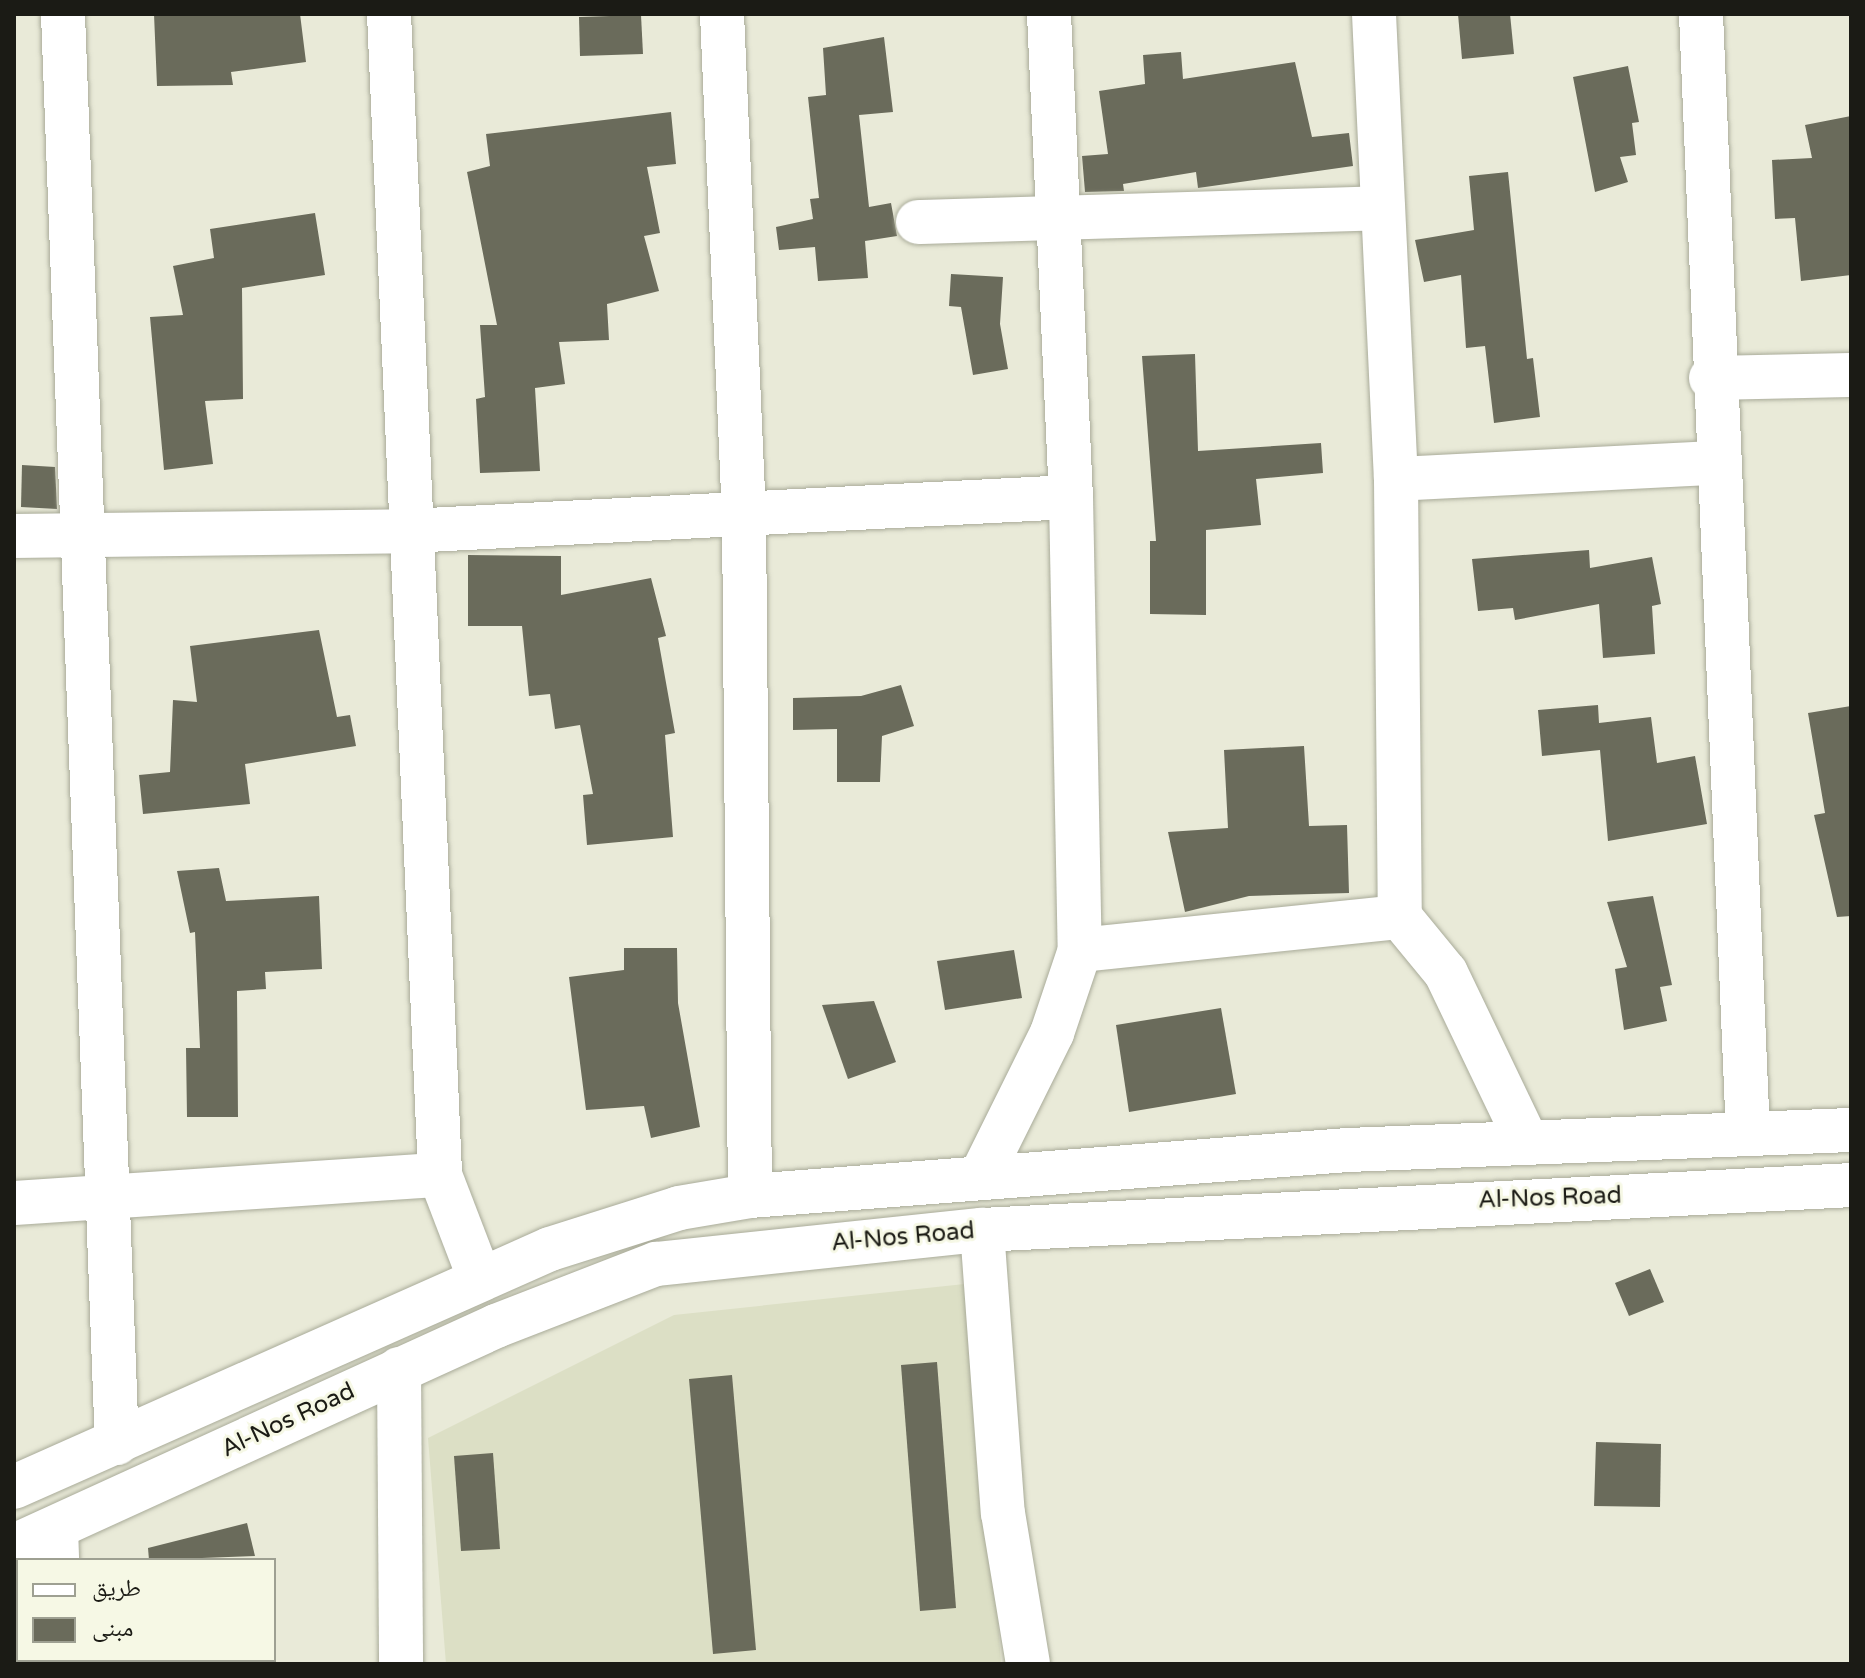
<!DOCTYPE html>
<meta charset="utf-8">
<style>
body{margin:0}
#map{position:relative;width:1865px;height:1678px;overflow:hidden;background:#e9ead8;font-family:"Varela Round","Noto Naskh Arabic",sans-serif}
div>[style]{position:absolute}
.built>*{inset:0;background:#dcdfc5}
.building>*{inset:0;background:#6a6b5b}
.roads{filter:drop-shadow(0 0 2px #a9ab99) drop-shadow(0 0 2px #a9ab99)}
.street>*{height:44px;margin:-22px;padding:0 22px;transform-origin:22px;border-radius:22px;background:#fff}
.secondary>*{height:44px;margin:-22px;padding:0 22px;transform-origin:22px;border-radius:22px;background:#fff}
span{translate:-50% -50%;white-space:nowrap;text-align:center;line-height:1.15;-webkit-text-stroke:6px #f6f8e5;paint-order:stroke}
.street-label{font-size:24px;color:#1b1b15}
.frame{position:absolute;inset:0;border:16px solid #1b1b15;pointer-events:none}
.legend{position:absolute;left:16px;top:1558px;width:260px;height:104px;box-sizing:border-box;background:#f6f8e5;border:2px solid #9ea092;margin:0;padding:10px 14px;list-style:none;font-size:24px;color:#1b1b15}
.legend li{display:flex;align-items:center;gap:16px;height:40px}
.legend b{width:40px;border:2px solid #9ea092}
</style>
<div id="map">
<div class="built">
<div style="clip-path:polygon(974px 1283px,1001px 1664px,446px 1664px,428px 1438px,674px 1315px)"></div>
</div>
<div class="building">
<div style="clip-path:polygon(154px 14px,300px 14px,306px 62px,231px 72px,233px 85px,157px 86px)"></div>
<div style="clip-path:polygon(1458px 14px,1510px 14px,1514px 54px,1462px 59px)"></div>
<div style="clip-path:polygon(641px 15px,643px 54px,580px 56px,579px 17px)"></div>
<div style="clip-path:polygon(884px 37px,893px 112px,859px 115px,869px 207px,891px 203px,897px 236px,865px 241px,868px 278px,818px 281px,815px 247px,779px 250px,776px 227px,813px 219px,810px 199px,819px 198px,808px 97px,826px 95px,823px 48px)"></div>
<div style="clip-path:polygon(1181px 52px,1183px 79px,1295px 62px,1312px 137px,1349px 133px,1353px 166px,1198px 188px,1196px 172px,1123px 184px,1124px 191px,1085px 192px,1082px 156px,1108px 154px,1099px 91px,1145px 84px,1143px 55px)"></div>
<div style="clip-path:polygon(1628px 66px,1639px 122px,1632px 123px,1636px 155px,1620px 157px,1628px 182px,1595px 192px,1573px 77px)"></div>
<div style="clip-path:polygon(671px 112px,676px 164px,647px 167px,660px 233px,644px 236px,659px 291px,607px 304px,609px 340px,559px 342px,565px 384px,535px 388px,540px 471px,480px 473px,476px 399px,485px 397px,480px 325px,497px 325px,467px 172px,490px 166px,486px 134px)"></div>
<div style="clip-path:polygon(1851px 116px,1851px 275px,1801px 281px,1795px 218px,1775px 219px,1772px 160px,1812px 158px,1805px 125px)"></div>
<div style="clip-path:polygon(1508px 172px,1527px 359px,1533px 358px,1540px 417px,1494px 423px,1485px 346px,1466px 348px,1461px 275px,1424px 282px,1415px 240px,1474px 230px,1469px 176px)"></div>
<div style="clip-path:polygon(315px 213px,325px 275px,242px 288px,243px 399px,205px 401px,213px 464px,164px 470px,150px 317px,183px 315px,173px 266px,214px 258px,210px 229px)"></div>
<div style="clip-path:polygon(951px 274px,1003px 277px,1000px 324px,1008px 369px,973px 375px,961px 307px,949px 306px)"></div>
<div style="clip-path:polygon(1195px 354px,1198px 451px,1321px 443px,1323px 473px,1256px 479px,1261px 525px,1206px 530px,1206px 615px,1150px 614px,1150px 541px,1156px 541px,1142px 356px)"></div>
<div style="clip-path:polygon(22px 465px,55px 467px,57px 509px,21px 507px)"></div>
<div style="clip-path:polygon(1589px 550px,1590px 568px,1652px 557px,1661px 604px,1652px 606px,1655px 654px,1603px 658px,1599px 604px,1515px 620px,1513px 608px,1478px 611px,1472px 559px)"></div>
<div style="clip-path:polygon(468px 555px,561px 556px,561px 595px,651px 578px,666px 636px,658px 638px,675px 733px,665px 735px,673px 837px,587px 845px,583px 795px,593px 794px,580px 725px,555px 729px,550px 694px,529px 696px,522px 626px,468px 626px)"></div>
<div style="clip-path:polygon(319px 630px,337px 717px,350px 715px,356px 746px,245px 764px,250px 804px,143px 814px,139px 775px,170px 772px,173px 700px,197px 702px,190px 646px)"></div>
<div style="clip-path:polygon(901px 685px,914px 726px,882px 736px,880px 782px,837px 782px,837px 729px,793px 730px,793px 698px,861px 696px)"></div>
<div style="clip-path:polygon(1598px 705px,1599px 723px,1651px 717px,1657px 763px,1695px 756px,1707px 824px,1608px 841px,1600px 750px,1542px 756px,1538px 710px)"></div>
<div style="clip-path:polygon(1851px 706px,1851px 916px,1837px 917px,1814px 815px,1825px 813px,1808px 713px)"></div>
<div style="clip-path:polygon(1304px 746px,1309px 826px,1347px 825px,1349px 893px,1249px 896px,1185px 912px,1168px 832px,1228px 828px,1224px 750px)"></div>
<div style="clip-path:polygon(219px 868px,226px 901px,319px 896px,322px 969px,265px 972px,266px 989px,237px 991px,238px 1117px,187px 1117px,186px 1048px,200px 1048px,195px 932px,190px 933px,177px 871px)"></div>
<div style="clip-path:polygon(1653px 896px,1672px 985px,1660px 987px,1667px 1021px,1624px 1030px,1615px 969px,1627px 967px,1607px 902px)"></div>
<div style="clip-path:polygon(624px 948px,677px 948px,678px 1003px,700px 1127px,651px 1138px,644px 1106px,586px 1110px,569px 977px,624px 970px)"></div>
<div style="clip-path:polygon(1014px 950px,1022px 998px,945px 1010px,937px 961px)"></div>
<div style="clip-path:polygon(874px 1001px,896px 1062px,848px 1079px,822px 1005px)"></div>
<div style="clip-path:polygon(1221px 1008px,1236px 1094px,1129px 1112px,1116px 1025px)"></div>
<div style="clip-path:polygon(1650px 1269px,1664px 1302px,1629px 1316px,1615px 1283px)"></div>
<div style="clip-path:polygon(937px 1362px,956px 1608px,920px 1611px,901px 1365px)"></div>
<div style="clip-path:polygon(732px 1375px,756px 1650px,713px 1654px,689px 1379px)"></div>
<div style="clip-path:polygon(1596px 1442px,1661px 1444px,1660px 1507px,1594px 1506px)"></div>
<div style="clip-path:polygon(493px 1453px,500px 1549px,461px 1551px,454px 1456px)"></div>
<div style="clip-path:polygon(247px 1523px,255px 1556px,149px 1560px,148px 1548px)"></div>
</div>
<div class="roads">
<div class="street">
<div style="left:63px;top:14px;width:1430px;rotate:87.84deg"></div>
<div style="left:389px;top:14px;width:1162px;rotate:87.48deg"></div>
<div style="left:440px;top:1175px;width:111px;rotate:69deg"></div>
<div style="left:722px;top:14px;width:501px;rotate:87.49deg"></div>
<div style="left:744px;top:515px;width:681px;rotate:89.5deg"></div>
<div style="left:1049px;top:14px;width:484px;rotate:87.4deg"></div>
<div style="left:1071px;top:497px;width:453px;rotate:88.9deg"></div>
<div style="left:1374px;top:14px;width:466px;rotate:87.3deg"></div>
<div style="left:1396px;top:479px;width:438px;rotate:89.5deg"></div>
<div style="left:1701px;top:14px;width:1121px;rotate:87.6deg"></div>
<div style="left:918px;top:222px;width:465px;rotate:-1.7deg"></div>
<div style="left:1711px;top:378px;width:140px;rotate:-1.2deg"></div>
<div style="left:1396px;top:479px;width:321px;rotate:-2.9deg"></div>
<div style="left:14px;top:536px;width:394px;rotate:-0.7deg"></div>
<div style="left:408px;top:531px;width:664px;rotate:-2.94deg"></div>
<div style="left:981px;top:1176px;width:160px;rotate:-63.6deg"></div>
<div style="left:1052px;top:1033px;width:88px;rotate:-71.4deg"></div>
<div style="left:1080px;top:950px;width:322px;rotate:-5.9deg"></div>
<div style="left:1400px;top:917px;width:72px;rotate:50.6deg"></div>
<div style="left:1446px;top:973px;width:187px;rotate:64.4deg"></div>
<div style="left:14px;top:1203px;width:427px;rotate:-3.8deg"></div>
<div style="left:982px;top:1230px;width:284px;rotate:85.8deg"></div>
<div style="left:1003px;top:1513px;width:153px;rotate:80.6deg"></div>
<div style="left:399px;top:1369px;width:295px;rotate:89.6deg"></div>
<div style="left:56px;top:1528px;width:32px;rotate:88deg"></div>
<div style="left:59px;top:1660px;width:4px;rotate:90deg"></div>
</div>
<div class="secondary">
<div style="left:14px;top:1487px;width:586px;rotate:-23.94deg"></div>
<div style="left:550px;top:1249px;width:135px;rotate:-17.6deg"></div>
<div style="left:679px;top:1208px;width:72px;rotate:-9.6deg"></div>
<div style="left:750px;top:1196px;width:600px;rotate:-4.4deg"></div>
<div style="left:1348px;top:1150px;width:503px;rotate:-2.28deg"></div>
<div style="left:14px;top:1546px;width:530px;rotate:-24.53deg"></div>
<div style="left:496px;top:1326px;width:172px;rotate:-21.2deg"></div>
<div style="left:656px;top:1264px;width:328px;rotate:-6deg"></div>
<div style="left:982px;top:1230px;width:870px;rotate:-2.96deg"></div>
</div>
</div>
<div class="street-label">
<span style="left:1550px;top:1198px;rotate:-2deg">Al-Nos Road</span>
<span style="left:903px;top:1237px;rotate:-5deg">Al-Nos Road</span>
<span style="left:288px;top:1420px;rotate:-25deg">Al-Nos Road</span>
</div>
<div class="frame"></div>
<ul class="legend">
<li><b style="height:10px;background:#fff"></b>طريق</li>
<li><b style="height:22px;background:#6a6b5b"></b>مبنى</li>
</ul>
</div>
